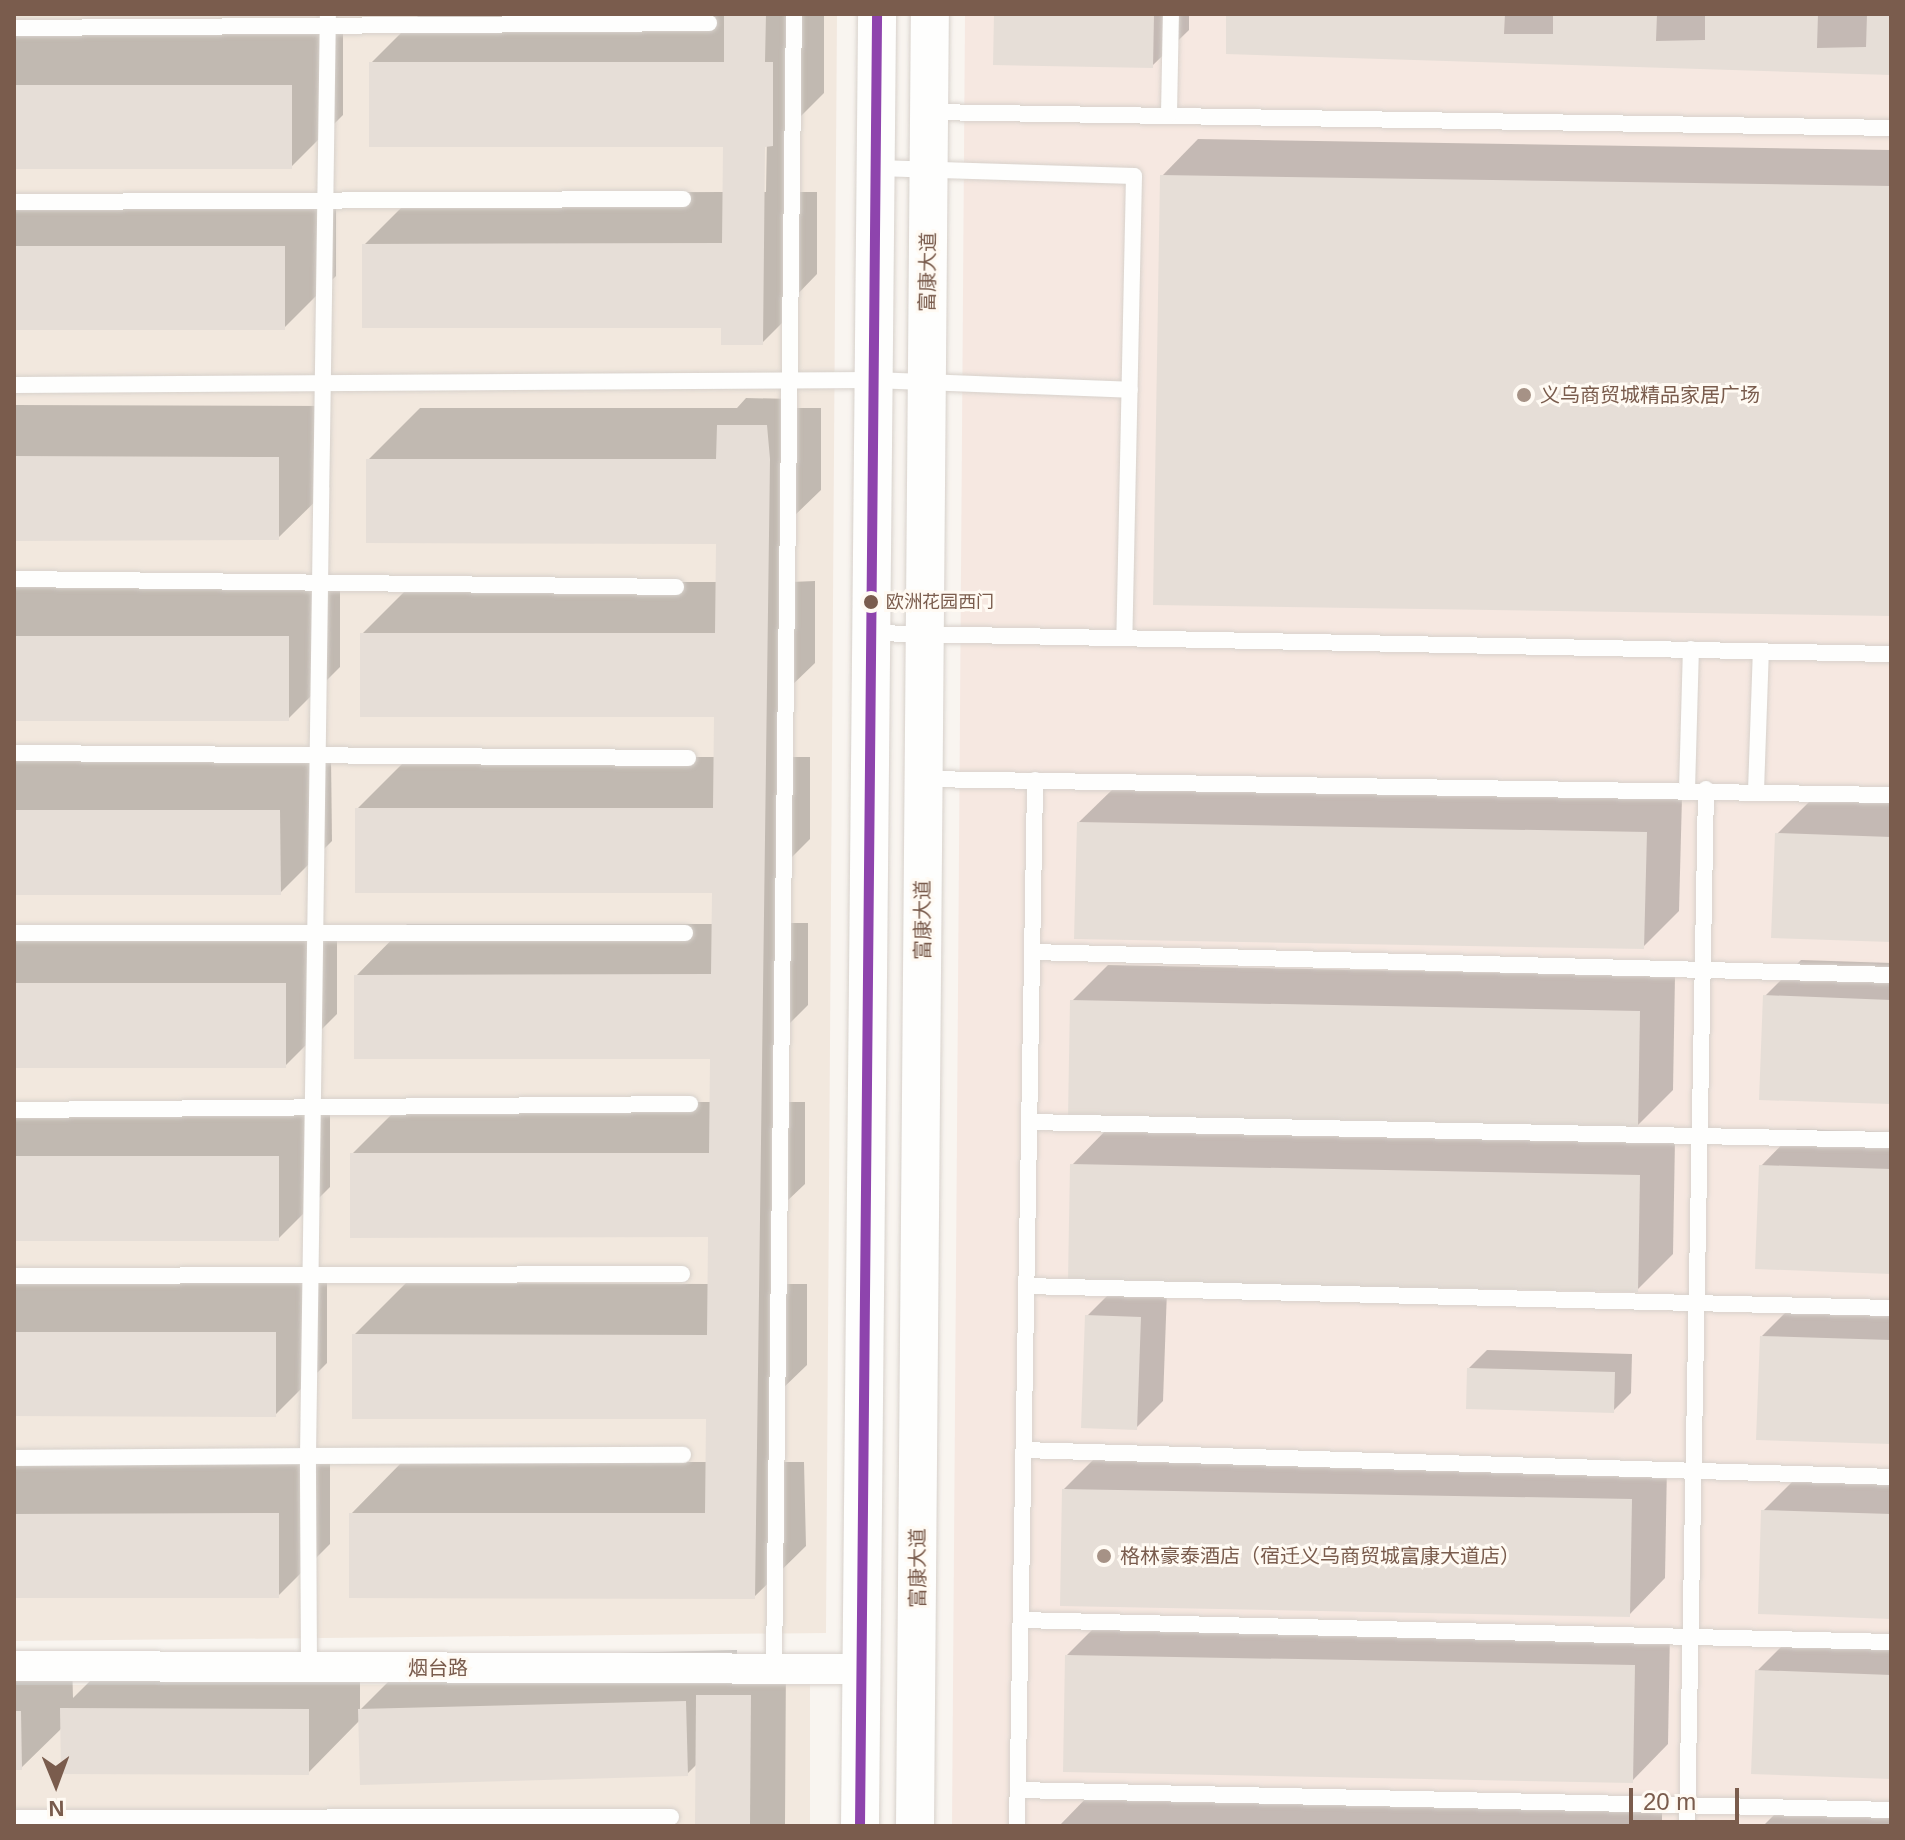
<!DOCTYPE html>
<meta charset="utf-8">
<style>
body{margin:0}
#map{position:relative;width:1905px;height:1840px;overflow:hidden;background:#f9f5f0;font-family:Arial,"Noto Sans SC",sans-serif}
div>[style]{position:absolute}
.residential>*{inset:0;background:#f2e8de}
.commercial>*{inset:0;background:#f6e8e1}
.shadow>*{inset:0;background:#0003}
.building>*{inset:0;background:#e6ded7}
.roads{filter:drop-shadow(0 0 2px #d7d1cb) drop-shadow(0 0 2px #d7d1cb)}
.service>*{height:16px;margin:-8px;padding:0 8px;transform-origin:8px;border-radius:8px;background:#fefefd}
.minor>*{height:30px;margin:-15px;padding:0 15px;transform-origin:15px;border-radius:15px;background:#fefefd}
.tertiary>*{height:38px;margin:-19px;padding:0 19px;transform-origin:19px;border-radius:19px;background:#fefefd}
.bus-1>*{height:10px;margin:-5px;padding:0 5px;transform-origin:5px;border-radius:5px;background:#8e44ad}
.dots>*{width:22px;height:22px;translate:-50% -50%;box-sizing:border-box;border:4px solid #fffaf3;border-radius:50%}
span{translate:-50% -50%;white-space:nowrap;text-align:center;line-height:1.15;-webkit-text-stroke:6px #fffaf3;paint-order:stroke}
.bus-label{font-size:18px;color:#7a5c4d}
.left{translate:0 -50%;text-align:left}
.street-label{font-size:20px;color:#7a5c4d}
.poi-label{font-size:20px;color:#7a5c4d}
.frame{position:absolute;inset:0;border:16px solid #7a5c4d;pointer-events:none}
.north{position:absolute;left:16px;top:1744px;width:80px;height:80px;-webkit-text-stroke:6px #fffaf3;paint-order:stroke;rotate:179deg;font-size:22px;font-weight:700;line-height:32px;text-align:center;color:#7a5c4d}
.north::after{content:'';display:block;margin:auto;width:28px;height:36px;background:#7a5c4d;clip-path:polygon(50% 0,100% 100%,50% 72%,0 100%)}
.scale{position:absolute;left:1629px;top:1788px;width:110px;height:36px;box-sizing:border-box;border:4px solid #7a5c4d;border-top:0;padding-left:10px;font-size:24px;line-height:28px;white-space:nowrap;color:#7a5c4d;-webkit-text-stroke:6px #fffaf3;paint-order:stroke}
</style>
<div id="map">
<div class="residential">
<div style="clip-path:polygon(14px 14px,837px 14px,826px 1633px,14px 1641px)"></div>
<div style="clip-path:polygon(810px 1684px,810px 1826px,14px 1826px,14px 1685px)"></div>
</div>
<div class="commercial">
<div style="clip-path:polygon(965px 14px,1891px 14px,1891px 1826px,952px 1826px)"></div>
</div>
<div class="shadow">
<div style="clip-path:polygon(evenodd,420px 14px,824px 14px,824px 93px,791px 126px,791px 192px,817px 192px,817px 274px,790px 302px,789px 316px,762px 343px,723px 326px,364px 245px,416px 193px,724px 192px,725px 145px,371px 63px,420px 14px,763px 136px,767px 137px,766px 192px,762px 192px,763px 136px)"></div>
<div style="clip-path:polygon(996px 14px,1189px 14px,1189px 30px,1152px 66px)"></div>
<div style="clip-path:polygon(1228px 14px,1891px 14px,1891px 73px)"></div>
<div style="clip-path:polygon(14px 34px,343px 34px,343px 115px,291px 167px,14px 167px)"></div>
<div style="clip-path:polygon(1198px 139px,1891px 150px,1891px 614px,1162px 176px)"></div>
<div style="clip-path:polygon(14px 195px,336px 195px,336px 276px,284px 328px,14px 328px)"></div>
<div style="clip-path:polygon(746px 398px,793px 399px,793px 408px,821px 408px,821px 490px,792px 518px,791px 582px,815px 581px,815px 663px,787px 690px,790px 757px,810px 757px,810px 839px,783px 866px,788px 923px,808px 923px,808px 1005px,781px 1032px,786px 1102px,805px 1102px,805px 1184px,785px 1203px,784px 1284px,807px 1284px,807px 1365px,779px 1392px,782px 1462px,804px 1462px,806px 1546px,754px 1597px,351px 1514px,402px 1462px,708px 1462px,708px 1417px,354px 1335px,406px 1283px,710px 1284px,710px 1235px,352px 1154px,404px 1102px,712px 1102px,712px 1057px,356px 976px,407px 924px,714px 924px,714px 891px,357px 809px,409px 757px,715px 757px,716px 715px,362px 634px,414px 582px,717px 582px,718px 542px,368px 460px,420px 408px,737px 408px)"></div>
<div style="clip-path:polygon(14px 405px,330px 406px,330px 487px,278px 538px,14px 539px)"></div>
<div style="clip-path:polygon(14px 585px,340px 585px,340px 667px,288px 719px,14px 719px)"></div>
<div style="clip-path:polygon(14px 759px,331px 759px,332px 841px,280px 893px,14px 893px)"></div>
<div style="clip-path:polygon(1115px 787px,1682px 797px,1679px 911px,1643px 947px,1078px 823px)"></div>
<div style="clip-path:polygon(1813px 798px,1891px 800px,1891px 940px,1777px 834px)"></div>
<div style="clip-path:polygon(337px 932px,337px 1014px,285px 1066px,14px 1066px,14px 933px)"></div>
<div style="clip-path:polygon(1801px 960px,1891px 963px,1891px 1102px,1765px 996px)"></div>
<div style="clip-path:polygon(1108px 965px,1675px 976px,1673px 1090px,1637px 1126px,1072px 1001px)"></div>
<div style="clip-path:polygon(14px 1105px,330px 1105px,330px 1187px,278px 1239px,14px 1239px)"></div>
<div style="clip-path:polygon(1108px 1128px,1675px 1139px,1673px 1254px,1637px 1290px,1072px 1165px)"></div>
<div style="clip-path:polygon(1797px 1129px,1891px 1132px,1891px 1272px,1761px 1166px)"></div>
<div style="clip-path:polygon(14px 1281px,327px 1281px,327px 1363px,275px 1415px,14px 1414px)"></div>
<div style="clip-path:polygon(1115px 1288px,1167px 1290px,1163px 1401px,1136px 1428px,1087px 1316px)"></div>
<div style="clip-path:polygon(1798px 1300px,1891px 1303px,1891px 1442px,1762px 1336px)"></div>
<div style="clip-path:polygon(1487px 1350px,1632px 1354px,1631px 1393px,1613px 1411px,1469px 1368px)"></div>
<div style="clip-path:polygon(1100px 1453px,1667px 1464px,1665px 1578px,1629px 1615px,1064px 1489px)"></div>
<div style="clip-path:polygon(330px 1462px,330px 1544px,278px 1596px,14px 1596px,14px 1463px)"></div>
<div style="clip-path:polygon(1799px 1475px,1891px 1478px,1891px 1617px,1763px 1511px)"></div>
<div style="clip-path:polygon(1103px 1619px,1670px 1630px,1668px 1744px,1632px 1781px,1067px 1655px)"></div>
<div style="clip-path:polygon(1793px 1635px,1891px 1638px,1891px 1777px,1757px 1671px)"></div>
<div style="clip-path:polygon(737px 1650px,737px 1659px,786px 1660px,785px 1826px,697px 1826px,697px 1764px,687px 1774px,360px 1720px,308px 1773px,63px 1727px,21px 1768px,14px 1768px,14px 1661px,72px 1660px,73px 1698px,114px 1657px,360px 1658px,360px 1710px,412px 1658px)"></div>
<div style="clip-path:polygon(1095px 1789px,1662px 1799px,1662px 1826px,1059px 1826px)"></div>
<div style="clip-path:polygon(1789px 1800px,1891px 1804px,1891px 1826px,1763px 1826px)"></div>
</div>
<div class="building">
<div style="clip-path:polygon(724px 14px,766px 14px,765px 62px,773px 62px,773px 146px,765px 147px,763px 345px,721px 345px,721px 328px,362px 328px,362px 244px,722px 243px,723px 147px,369px 147px,369px 62px,724px 62px)"></div>
<div style="clip-path:polygon(994px 14px,1154px 14px,1153px 68px,993px 65px)"></div>
<div style="clip-path:polygon(1226px 14px,1505px 14px,1504px 34px,1553px 34px,1553px 14px,1657px 14px,1656px 41px,1705px 40px,1705px 14px,1818px 14px,1817px 48px,1866px 47px,1867px 14px,1891px 14px,1891px 75px,1226px 54px)"></div>
<div style="clip-path:polygon(14px 85px,292px 85px,292px 169px,14px 169px)"></div>
<div style="clip-path:polygon(1160px 175px,1891px 186px,1891px 616px,1153px 605px)"></div>
<div style="clip-path:polygon(14px 246px,285px 246px,285px 330px,14px 330px)"></div>
<div style="clip-path:polygon(717px 425px,767px 425px,770px 459px,755px 1599px,349px 1598px,349px 1513px,705px 1513px,706px 1419px,352px 1419px,352px 1334px,707px 1335px,708px 1237px,350px 1238px,350px 1153px,709px 1153px,710px 1059px,354px 1059px,354px 975px,711px 974px,712px 893px,355px 893px,355px 808px,713px 808px,714px 717px,360px 717px,360px 633px,715px 633px,716px 544px,366px 543px,366px 459px,716px 459px)"></div>
<div style="clip-path:polygon(14px 456px,279px 457px,279px 540px,14px 541px)"></div>
<div style="clip-path:polygon(14px 636px,289px 636px,289px 721px,14px 721px)"></div>
<div style="clip-path:polygon(14px 810px,280px 810px,281px 895px,14px 895px)"></div>
<div style="clip-path:polygon(1077px 822px,1647px 832px,1644px 949px,1074px 939px)"></div>
<div style="clip-path:polygon(1775px 833px,1891px 837px,1891px 942px,1771px 938px)"></div>
<div style="clip-path:polygon(14px 983px,286px 983px,286px 1068px,14px 1068px)"></div>
<div style="clip-path:polygon(1763px 995px,1891px 1000px,1891px 1104px,1759px 1100px)"></div>
<div style="clip-path:polygon(1070px 1000px,1640px 1011px,1638px 1128px,1068px 1118px)"></div>
<div style="clip-path:polygon(14px 1156px,279px 1156px,279px 1241px,14px 1241px)"></div>
<div style="clip-path:polygon(1070px 1164px,1640px 1175px,1638px 1292px,1068px 1281px)"></div>
<div style="clip-path:polygon(1759px 1165px,1891px 1169px,1891px 1274px,1755px 1269px)"></div>
<div style="clip-path:polygon(1085px 1315px,1141px 1317px,1137px 1430px,1081px 1428px)"></div>
<div style="clip-path:polygon(14px 1332px,276px 1332px,276px 1417px,14px 1416px)"></div>
<div style="clip-path:polygon(1760px 1336px,1891px 1340px,1891px 1444px,1756px 1440px)"></div>
<div style="clip-path:polygon(1467px 1368px,1615px 1372px,1614px 1413px,1466px 1409px)"></div>
<div style="clip-path:polygon(1062px 1489px,1632px 1499px,1630px 1617px,1060px 1606px)"></div>
<div style="clip-path:polygon(1761px 1510px,1891px 1514px,1891px 1619px,1758px 1614px)"></div>
<div style="clip-path:polygon(279px 1513px,279px 1598px,14px 1598px,14px 1514px)"></div>
<div style="clip-path:polygon(1065px 1655px,1635px 1665px,1633px 1783px,1063px 1772px)"></div>
<div style="clip-path:polygon(1755px 1670px,1891px 1675px,1891px 1779px,1751px 1774px)"></div>
<div style="clip-path:polygon(696px 1695px,751px 1695px,750px 1826px,695px 1826px)"></div>
<div style="clip-path:polygon(686px 1701px,688px 1776px,360px 1785px,358px 1709px)"></div>
<div style="clip-path:polygon(60px 1708px,309px 1709px,309px 1775px,61px 1774px)"></div>
<div style="clip-path:polygon(14px 1711px,21px 1711px,22px 1770px,14px 1770px)"></div>
</div>
<div class="roads">
<div class="service">
<div style="left:14px;top:28px;width:695px;rotate:-0.41deg"></div>
<div style="left:929px;top:112px;width:962px;rotate:0.95deg"></div>
<div style="left:1169px;top:114px;width:100px;rotate:-88.9deg"></div>
<div style="left:876px;top:168px;width:258px;rotate:1.8deg"></div>
<div style="left:1134px;top:176px;width:462px;rotate:91.2deg"></div>
<div style="left:14px;top:202px;width:669px;rotate:-0.26deg"></div>
<div style="left:14px;top:385px;width:859px;rotate:-0.33deg"></div>
<div style="left:873px;top:380px;width:257px;rotate:2.2deg"></div>
<div style="left:14px;top:579px;width:662px;rotate:0.69deg"></div>
<div style="left:870px;top:633px;width:1021px;rotate:1.18deg"></div>
<div style="left:14px;top:753px;width:674px;rotate:0.43deg"></div>
<div style="left:924px;top:779px;width:967px;rotate:0.95deg"></div>
<div style="left:1687px;top:790px;width:141px;rotate:-88.4deg"></div>
<div style="left:1756px;top:791px;width:140px;rotate:-88deg"></div>
<div style="left:14px;top:933px;width:671px"></div>
<div style="left:1032px;top:952px;width:859px;rotate:1.53deg"></div>
<div style="left:14px;top:1110px;width:676px;rotate:-0.51deg"></div>
<div style="left:1029px;top:1122px;width:862px;rotate:1.2deg"></div>
<div style="left:14px;top:1276px;width:668px;rotate:-0.17deg"></div>
<div style="left:1026px;top:1286px;width:865px;rotate:1.46deg"></div>
<div style="left:1024px;top:1450px;width:867px;rotate:1.78deg"></div>
<div style="left:14px;top:1458px;width:294px;rotate:-0.4deg"></div>
<div style="left:308px;top:1456px;width:1442px;rotate:-89.21deg"></div>
<div style="left:1021px;top:1620px;width:870px;rotate:1.45deg"></div>
<div style="left:309px;top:1667px;width:211px;rotate:-90.3deg"></div>
<div style="left:308px;top:1456px;width:375px;rotate:-0.2deg"></div>
<div style="left:774px;top:1669px;width:1655px;rotate:-89.31deg"></div>
<div style="left:1018px;top:1790px;width:873px;rotate:1.31deg"></div>
<div style="left:14px;top:1818px;width:657px;rotate:-0.09deg"></div>
<div style="left:1017px;top:1826px;width:1046px;rotate:-89.01deg"></div>
<div style="left:1687px;top:1826px;width:1037px;rotate:-88.95deg"></div>
</div>
<div class="minor">
<div style="left:14px;top:1666px;width:849px;rotate:0.2deg"></div>
</div>
<div class="tertiary">
<div style="left:860px;top:1826px;width:1812px;rotate:-89.46deg"></div>
<div style="left:915px;top:1826px;width:1812px;rotate:-89.53deg"></div>
</div>
</div>
<div class="bus-1">
<div style="left:860px;top:1826px;width:1812px;rotate:-89.46deg"></div>
</div>
<div class="dots">
<div style="left:1524px;top:395px;background:#a69286"></div>
<div style="left:871px;top:602px;background:#7a5c4d"></div>
<div style="left:1104px;top:1556px;background:#a69286"></div>
</div>
<div class="bus-label">
<span class="left" style="left:886px;top:602px">欧洲花园西门</span>
</div>
<div class="street-label">
<span style="left:928px;top:272px;rotate:-89deg">富康大道</span>
<span style="left:923px;top:920px;rotate:-90deg">富康大道</span>
<span style="left:918px;top:1568px;rotate:-90deg">富康大道</span>
<span style="left:438px;top:1668px">烟台路</span>
</div>
<div class="poi-label">
<span class="left" style="left:1540px;top:395px">义乌商贸城精品家居广场</span>
<span class="left" style="left:1120px;top:1556px">格林豪泰酒店（宿迁义乌商贸城富康大道店）</span>
</div>
<div class="frame"></div>
<div class="north">N</div>
<div class="scale">20 m</div>
</div>
